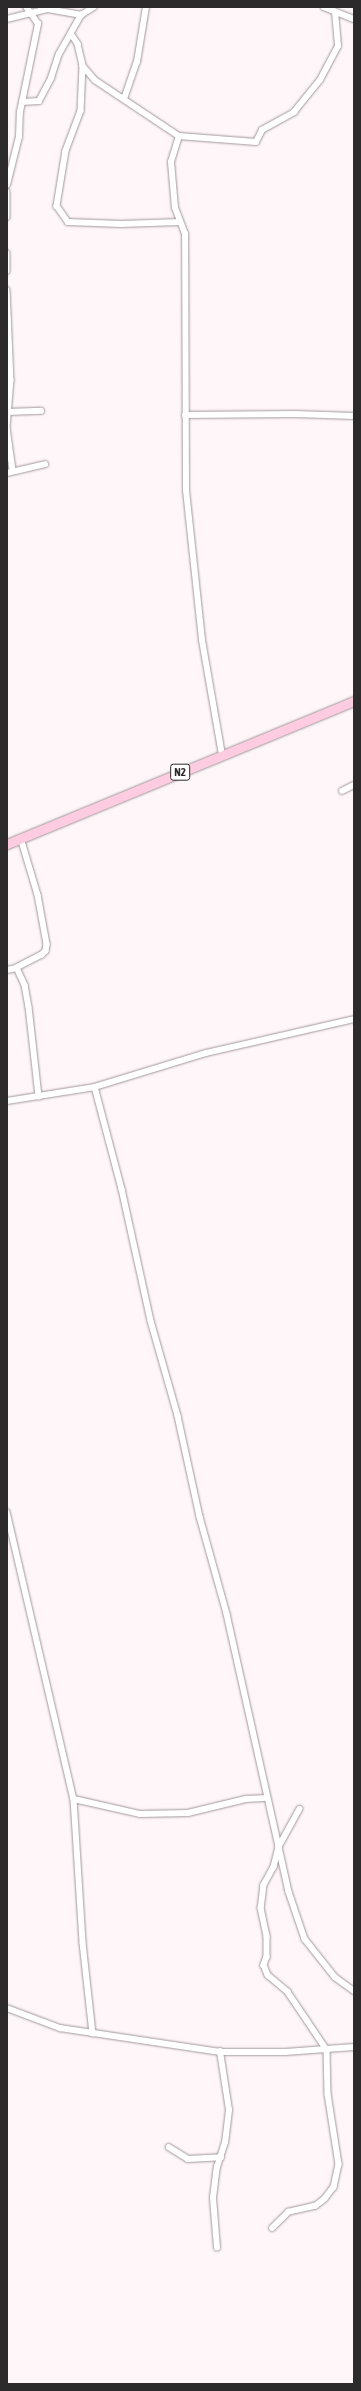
<!DOCTYPE html>
<style>
body{margin:0}
#map{position:relative;width:361px;height:2391px;overflow:hidden;background:#fff6f9;font-family:"Asap Condensed",sans-serif}
div>[style]{position:absolute}
.roads{filter:drop-shadow(0 0 1px #a0989b) drop-shadow(0 0 1px #a0989b)}
.minor>*{height:5.5px;margin:-2.75px;padding:0 2.75px;transform-origin:2.75px;border-radius:2.75px;background:#fff}
.trunk>*{height:9px;margin:-4.5px;padding:0 4.5px;transform-origin:4.5px;border-radius:4.5px;background:#fecce0}
span{translate:-50% -50%;white-space:nowrap;text-align:center;line-height:1.15;-webkit-text-stroke:3px #fff;paint-order:stroke}
.shield-label span{padding:1px 3px;background:#fff;border:1px solid;border-radius:3px;-webkit-text-stroke-width:0}
.shield-label{font-size:11px;color:#2d2a2b;font-weight:700}
.frame{position:absolute;inset:0;border:8px solid #2d2a2b;pointer-events:none}
</style>
<div id="map">
<div class="roads">
<div class="minor">
<div style="left:324px;top:7px;width:32px;rotate:22deg"></div>
<div style="left:7px;top:19px;width:42px;rotate:-13.7deg"></div>
<div style="left:48px;top:9px;width:34px;rotate:10deg"></div>
<div style="left:81px;top:15px;width:15px;rotate:-32deg"></div>
<div style="left:72px;top:35px;width:11px;rotate:56deg"></div>
<div style="left:78px;top:44px;width:23px;rotate:77deg"></div>
<div style="left:83px;top:66px;width:18px;rotate:49deg"></div>
<div style="left:95px;top:80px;width:101px;rotate:33.7deg"></div>
<div style="left:83px;top:66px;width:45px;rotate:92.5deg"></div>
<div style="left:81px;top:111px;width:43px;rotate:110.6deg"></div>
<div style="left:66px;top:151px;width:56px;rotate:99.3deg"></div>
<div style="left:57px;top:206px;width:19px;rotate:55deg"></div>
<div style="left:68px;top:222px;width:53px;rotate:2.2deg"></div>
<div style="left:121px;top:224px;width:59px;rotate:-1.9deg"></div>
<div style="left:124px;top:99px;width:39px;rotate:-71deg"></div>
<div style="left:137px;top:62px;width:56px;rotate:-80.7deg"></div>
<div style="left:22px;top:102px;width:17px;rotate:-3deg"></div>
<div style="left:39px;top:101px;width:26px;rotate:-62deg"></div>
<div style="left:51px;top:78px;width:25px;rotate:-72deg"></div>
<div style="left:59px;top:54px;width:45px;rotate:-60.6deg"></div>
<div style="left:7px;top:185px;width:49px;rotate:-76deg"></div>
<div style="left:19px;top:137px;width:25px;rotate:-88deg"></div>
<div style="left:20px;top:112px;width:90px;rotate:-78.4deg"></div>
<div style="left:38px;top:24px;width:21px;rotate:-125deg"></div>
<div style="left:7px;top:192px;width:25px;rotate:90deg"></div>
<div style="left:7px;top:253px;width:18px;rotate:90deg"></div>
<div style="left:7px;top:290px;width:90px;rotate:87.5deg"></div>
<div style="left:11px;top:380px;width:48px;rotate:94.8deg"></div>
<div style="left:7px;top:428px;width:42px;rotate:81.9deg"></div>
<div style="left:7px;top:412px;width:34px;rotate:-2deg"></div>
<div style="left:185px;top:415px;width:110px;rotate:-0.5deg"></div>
<div style="left:295px;top:414px;width:59px;rotate:1.9deg"></div>
<div style="left:7px;top:473px;width:39px;rotate:-13deg"></div>
<div style="left:222px;top:755px;width:117px;rotate:-99.9deg"></div>
<div style="left:202px;top:640px;width:151px;rotate:-96.1deg"></div>
<div style="left:186px;top:490px;width:256px;rotate:-90.2deg"></div>
<div style="left:185px;top:234px;width:28px;rotate:-111deg"></div>
<div style="left:175px;top:208px;width:46px;rotate:-95deg"></div>
<div style="left:171px;top:162px;width:27px;rotate:-73deg"></div>
<div style="left:179px;top:136px;width:77px;rotate:4.5deg"></div>
<div style="left:256px;top:142px;width:13px;rotate:-63deg"></div>
<div style="left:262px;top:130px;width:37px;rotate:-29deg"></div>
<div style="left:294px;top:112px;width:41px;rotate:-50.9deg"></div>
<div style="left:320px;top:80px;width:38px;rotate:-62deg"></div>
<div style="left:338px;top:46px;width:34px;rotate:-95deg"></div>
<div style="left:342px;top:791px;width:13px;rotate:-27deg"></div>
<div style="left:21px;top:838px;width:59px;rotate:73.4deg"></div>
<div style="left:38px;top:895px;width:50px;rotate:79.6deg"></div>
<div style="left:47px;top:944px;width:7px;rotate:98deg"></div>
<div style="left:46px;top:951px;width:6px;rotate:135deg"></div>
<div style="left:42px;top:955px;width:28px;rotate:153deg"></div>
<div style="left:17px;top:968px;width:19px;rotate:65deg"></div>
<div style="left:25px;top:985px;width:22px;rotate:80deg"></div>
<div style="left:29px;top:1007px;width:90px;rotate:83.6deg"></div>
<div style="left:7px;top:970px;width:10px;rotate:-11deg"></div>
<div style="left:95px;top:1087px;width:106px;rotate:75.2deg"></div>
<div style="left:122px;top:1189px;width:135px;rotate:77.6deg"></div>
<div style="left:151px;top:1321px;width:99px;rotate:74.1deg"></div>
<div style="left:178px;top:1416px;width:103px;rotate:77.7deg"></div>
<div style="left:200px;top:1517px;width:101px;rotate:74.4deg"></div>
<div style="left:227px;top:1614px;width:239px;rotate:77.4deg"></div>
<div style="left:279px;top:1847px;width:21px;rotate:104deg"></div>
<div style="left:274px;top:1867px;width:21px;rotate:119deg"></div>
<div style="left:264px;top:1885px;width:23px;rotate:97deg"></div>
<div style="left:261px;top:1908px;width:29px;rotate:78deg"></div>
<div style="left:267px;top:1936px;width:21px;rotate:90deg"></div>
<div style="left:267px;top:1957px;width:9px;rotate:111deg"></div>
<div style="left:264px;top:1965px;width:11px;rotate:68deg"></div>
<div style="left:268px;top:1975px;width:26px;rotate:40deg"></div>
<div style="left:288px;top:1992px;width:70px;rotate:56.1deg"></div>
<div style="left:327px;top:2050px;width:44px;rotate:88.7deg"></div>
<div style="left:328px;top:2094px;width:71px;rotate:81.1deg"></div>
<div style="left:339px;top:2164px;width:24px;rotate:102deg"></div>
<div style="left:334px;top:2187px;width:15px;rotate:127deg"></div>
<div style="left:325px;top:2199px;width:11px;rotate:142deg"></div>
<div style="left:316px;top:2206px;width:28px;rotate:167deg"></div>
<div style="left:289px;top:2212px;width:23px;rotate:135deg"></div>
<div style="left:7px;top:1101px;width:89px;rotate:-9deg"></div>
<div style="left:95px;top:1087px;width:116px;rotate:-17deg"></div>
<div style="left:206px;top:1053px;width:152px;rotate:-12.9deg"></div>
<div style="left:7px;top:1512px;width:295px;rotate:76.9deg"></div>
<div style="left:74px;top:1799px;width:144px;rotate:86.4deg"></div>
<div style="left:83px;top:1943px;width:91px;rotate:83.7deg"></div>
<div style="left:74px;top:1799px;width:68px;rotate:12.8deg"></div>
<div style="left:140px;top:1814px;width:48px;rotate:-1.2deg"></div>
<div style="left:188px;top:1813px;width:60px;rotate:-13.6deg"></div>
<div style="left:246px;top:1799px;width:21px;rotate:-3deg"></div>
<div style="left:300px;top:1809px;width:43px;rotate:118.9deg"></div>
<div style="left:279px;top:1847px;width:46px;rotate:77.5deg"></div>
<div style="left:289px;top:1892px;width:50px;rotate:71.2deg"></div>
<div style="left:305px;top:1939px;width:48px;rotate:51.7deg"></div>
<div style="left:335px;top:1977px;width:24px;rotate:36deg"></div>
<div style="left:7px;top:2008px;width:57px;rotate:20.7deg"></div>
<div style="left:60px;top:2028px;width:162px;rotate:8.5deg"></div>
<div style="left:220px;top:2052px;width:65px"></div>
<div style="left:285px;top:2052px;width:69px;rotate:-4.1deg"></div>
<div style="left:169px;top:2147px;width:22px;rotate:32deg"></div>
<div style="left:188px;top:2159px;width:33px;rotate:-3deg"></div>
<div style="left:217px;top:2248px;width:50px;rotate:-94.6deg"></div>
<div style="left:213px;top:2198px;width:31px;rotate:-83deg"></div>
<div style="left:217px;top:2167px;width:25px;rotate:-72deg"></div>
<div style="left:225px;top:2143px;width:33px;rotate:-83deg"></div>
<div style="left:229px;top:2110px;width:59px;rotate:-98.8deg"></div>
</div>
<div class="trunk">
<div style="left:7px;top:844px;width:375px;rotate:-22.4deg"></div>
</div>
</div>
<div class="shield-label">
<span style="left:180px;top:772px">N2</span>
</div>
<div class="frame"></div>
</div>
